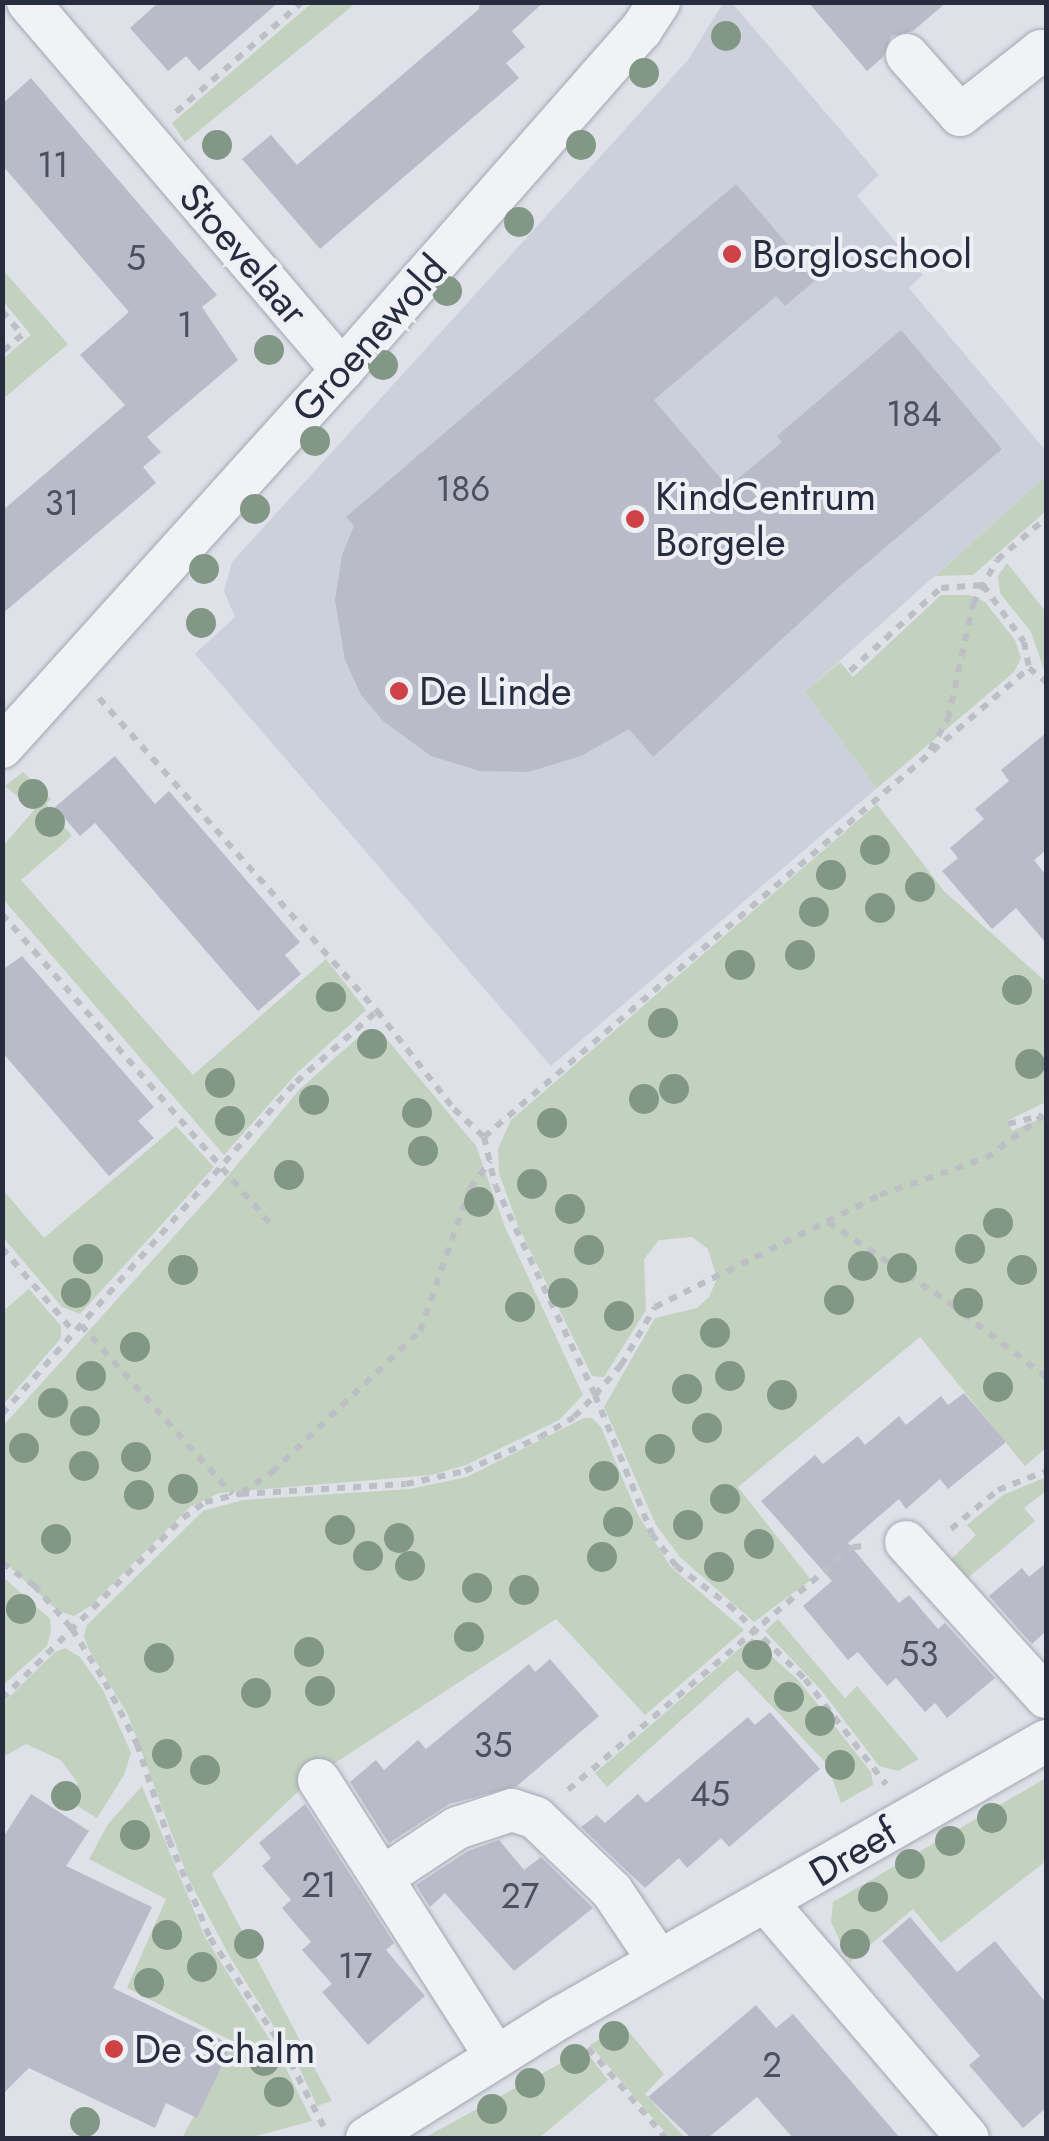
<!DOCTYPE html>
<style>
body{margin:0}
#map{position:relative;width:1049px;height:2141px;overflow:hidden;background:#dee1e8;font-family:Jost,sans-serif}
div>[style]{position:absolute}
.built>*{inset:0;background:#ccd0da}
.green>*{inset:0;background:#c2d2bf}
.building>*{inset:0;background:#b9bcc8}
.path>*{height:6px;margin-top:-3px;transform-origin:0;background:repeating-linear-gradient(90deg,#bcbfc6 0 8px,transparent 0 16px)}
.roads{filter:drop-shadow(0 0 2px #a3a7b2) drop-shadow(0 0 2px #a3a7b2)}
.minor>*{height:42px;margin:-21px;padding:0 21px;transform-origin:21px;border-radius:21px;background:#f1f2f6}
.trees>*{width:30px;height:30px;margin:-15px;border-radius:50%;background:#829786}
.dots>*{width:28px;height:28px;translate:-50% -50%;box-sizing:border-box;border:5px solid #eef0f6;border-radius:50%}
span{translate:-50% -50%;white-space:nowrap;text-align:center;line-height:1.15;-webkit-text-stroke:8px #eef0f6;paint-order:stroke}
.number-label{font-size:35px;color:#4c5161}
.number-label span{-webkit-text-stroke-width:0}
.street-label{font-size:40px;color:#272d3f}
.poi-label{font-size:40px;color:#272d3f}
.left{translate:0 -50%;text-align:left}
.frame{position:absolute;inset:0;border:5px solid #272d3f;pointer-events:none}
</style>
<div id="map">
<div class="built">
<div style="clip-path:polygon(723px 3px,732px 3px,879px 175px,857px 196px,923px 275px,909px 288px,1046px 451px,1046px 476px,805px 692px,877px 788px,551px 1066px,195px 654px,235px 617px,224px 591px,232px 562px,688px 60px)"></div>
</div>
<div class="green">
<div style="clip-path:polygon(312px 3px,356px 3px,185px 142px,172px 123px)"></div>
<div style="clip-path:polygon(2px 269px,68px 344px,3px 399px,3px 359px,31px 335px,3px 301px)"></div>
<div style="clip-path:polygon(1046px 476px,1046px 511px,973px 575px,935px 576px)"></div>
<div style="clip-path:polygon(1007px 563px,1046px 612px,1046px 676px,1031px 632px,1000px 593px,998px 576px)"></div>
<div style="clip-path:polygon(941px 595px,970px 595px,985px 602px,1015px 640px,1021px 658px,1014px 672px,877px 788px,805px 692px,840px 662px,853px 677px)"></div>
<div style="clip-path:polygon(23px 772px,51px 799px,46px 804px,72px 836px,21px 880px,193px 1075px,326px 959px,366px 1010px,297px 1073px,224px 1155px,3px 899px,3px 846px,34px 810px,5px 786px)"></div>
<div style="clip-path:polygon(877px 804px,944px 891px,1046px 982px,1046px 1102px,1007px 1121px,1012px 1131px,1046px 1116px,1046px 1448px,1025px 1466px,920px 1337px,738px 1487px,811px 1580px,754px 1622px,680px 1557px,656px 1525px,604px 1407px,655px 1318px,697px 1308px,709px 1297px,717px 1279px,708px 1249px,692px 1237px,659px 1240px,644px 1259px,646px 1310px,604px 1377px,592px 1376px,518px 1226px,499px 1173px,498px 1149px,511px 1120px)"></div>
<div style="clip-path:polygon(363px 1033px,385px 1037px,476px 1146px,505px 1227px,583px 1395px,559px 1420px,466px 1465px,432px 1475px,219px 1493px,190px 1507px,90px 1606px,74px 1616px,58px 1611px,3px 1561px,3px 1426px,221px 1184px,300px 1089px)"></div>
<div style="clip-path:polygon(176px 1126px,214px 1167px,80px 1314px,62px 1307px,3px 1237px,3px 1190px,44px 1238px)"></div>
<div style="clip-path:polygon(29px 1289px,61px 1326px,61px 1338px,3px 1405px,3px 1311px)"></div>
<div style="clip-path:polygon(584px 1418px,592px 1418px,601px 1427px,637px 1513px,670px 1566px,744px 1630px,645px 1715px,556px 1619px,312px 1778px,212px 1874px,332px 2101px,317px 2106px,298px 2065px,230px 1957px,188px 1878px,128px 1715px,89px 1650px,84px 1637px,87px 1625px,203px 1511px,243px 1500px,410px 1489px,467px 1477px)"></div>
<div style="clip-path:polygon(1044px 1478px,1046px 1491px,1024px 1508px,1035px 1521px,963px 1582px,948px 1562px,976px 1535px,967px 1525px,1003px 1495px)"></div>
<div style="clip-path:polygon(3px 1577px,50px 1619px,51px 1631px,47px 1646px,3px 1685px)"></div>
<div style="clip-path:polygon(778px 1619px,845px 1698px,857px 1686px,919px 1759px,898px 1771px,879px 1766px,821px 1690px,765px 1631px)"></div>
<div style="clip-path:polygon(752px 1638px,799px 1681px,871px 1772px,873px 1785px,841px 1803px,827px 1764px,737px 1670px,607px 1787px,595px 1773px)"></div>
<div style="clip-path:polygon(65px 1648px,80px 1657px,103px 1690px,131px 1753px,124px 1775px,97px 1818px,77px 1806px,77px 1782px,61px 1760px,26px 1744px,3px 1757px,3px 1703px,55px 1652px)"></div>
<div style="clip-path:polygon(1046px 1778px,1046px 1861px,941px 1943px,913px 1909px,850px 1962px,831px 1922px,833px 1902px)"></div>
<div style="clip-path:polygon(142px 1786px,205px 1937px,280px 2056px,312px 2121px,248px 2138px,182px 2138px,234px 2042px,127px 1988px,166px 1899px,89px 1859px,108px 1824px)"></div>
<div style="clip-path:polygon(623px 2025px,664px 2074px,645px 2094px,685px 2138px,670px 2138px,590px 2045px)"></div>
<div style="clip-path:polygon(585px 2050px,608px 2080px,539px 2138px,424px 2138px)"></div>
</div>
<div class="building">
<div style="clip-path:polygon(159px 2px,279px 2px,199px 71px,186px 56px,168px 71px,130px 28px)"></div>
<div style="clip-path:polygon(479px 2px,544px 2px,512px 31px,525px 47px,506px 63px,519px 78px,320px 249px,242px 159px,271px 135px,297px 165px,479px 9px)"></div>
<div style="clip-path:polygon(808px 2px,947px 2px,913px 31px,891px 36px,883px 57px,867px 71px)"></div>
<div style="clip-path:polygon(31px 78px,217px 295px,202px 307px,238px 360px,147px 437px,161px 452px,143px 467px,156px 483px,2px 614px,2px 511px,125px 405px,80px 355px,129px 312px,2px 165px,2px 104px)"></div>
<div style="clip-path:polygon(736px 184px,817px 279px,785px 306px,776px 296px,654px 400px,728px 487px,782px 442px,777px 436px,901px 330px,1002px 449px,842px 584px,653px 757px,629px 729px,581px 756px,528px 772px,480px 771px,431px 756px,383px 721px,361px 695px,345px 660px,335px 600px,342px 555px,354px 526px,346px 517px)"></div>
<div style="clip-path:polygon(1046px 733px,1046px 850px,1034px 860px,1046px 875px,1046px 943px,1016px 908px,992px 929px,942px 871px,958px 858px,950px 848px,984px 819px,975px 809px,1009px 781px,1001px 770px)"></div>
<div style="clip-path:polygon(115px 756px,155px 804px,169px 791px,300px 942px,285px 955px,301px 974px,258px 1011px,95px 823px,80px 836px,55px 807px)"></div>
<div style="clip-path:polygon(22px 956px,154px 1107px,138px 1121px,154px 1138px,109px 1176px,2px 1052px,2px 970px)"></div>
<div style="clip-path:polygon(964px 1393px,1006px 1442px,948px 1489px,940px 1479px,906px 1509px,899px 1499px,848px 1543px,899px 1603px,909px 1595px,938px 1629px,945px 1623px,995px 1678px,947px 1718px,935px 1703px,925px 1712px,896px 1678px,887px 1686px,858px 1652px,848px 1660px,803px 1606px,832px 1581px,761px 1501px,815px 1455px,823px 1464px,858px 1436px,865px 1445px,899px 1416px,906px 1425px,941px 1396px,948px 1405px)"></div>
<div style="clip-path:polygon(1046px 1563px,1046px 1631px,1032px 1644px,989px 1596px,1022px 1568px,1029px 1577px)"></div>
<div style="clip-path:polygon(550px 1659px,599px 1716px,517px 1786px,449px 1804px,389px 1843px,350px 1782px,376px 1760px,384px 1770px,418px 1740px,426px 1749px,529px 1664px,535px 1672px)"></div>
<div style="clip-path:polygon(770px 1712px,820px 1769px,729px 1847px,721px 1838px,687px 1868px,679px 1858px,645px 1888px,581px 1827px,597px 1815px,605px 1823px,638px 1794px,646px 1803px,748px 1717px,755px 1725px)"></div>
<div style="clip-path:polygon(31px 1794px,89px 1831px,66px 1866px,152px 1907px,113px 1988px,232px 2045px,197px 2118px,166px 2103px,155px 2128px,29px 2068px,2px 2095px,2px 1839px)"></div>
<div style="clip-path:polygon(305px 1804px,394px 1943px,386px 1950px,425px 1996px,368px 2045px,322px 1992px,332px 1984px,302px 1950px,311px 1942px,282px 1908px,291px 1900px,262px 1866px,271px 1858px,259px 1843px)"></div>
<div style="clip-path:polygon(499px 1840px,524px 1870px,541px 1857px,593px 1908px,514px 1971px,445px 1893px,430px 1907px,416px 1885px,468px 1851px)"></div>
<div style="clip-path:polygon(910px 1917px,957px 1972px,995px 1941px,1046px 2003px,1046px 2108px,1023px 2128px,969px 2065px,980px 2056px,882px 1941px)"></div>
<div style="clip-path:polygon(756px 2005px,776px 2028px,793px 2014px,900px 2138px,793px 2138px,757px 2097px,708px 2138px,691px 2138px,648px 2097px)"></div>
</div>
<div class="path">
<div style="left:176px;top:112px;width:167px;rotate:-41.1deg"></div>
<div style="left:2px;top:311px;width:31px;rotate:50deg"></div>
<div style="left:22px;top:335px;width:26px;rotate:140deg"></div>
<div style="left:850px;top:671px;width:123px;rotate:-42.4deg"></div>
<div style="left:941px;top:588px;width:42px;rotate:-4.1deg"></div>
<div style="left:983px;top:585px;width:70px;rotate:54.3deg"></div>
<div style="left:1024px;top:642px;width:26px;rotate:79deg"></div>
<div style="left:99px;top:698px;width:419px;rotate:48.4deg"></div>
<div style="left:930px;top:750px;width:36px;rotate:-60deg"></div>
<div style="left:948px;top:719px;width:118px;rotate:-77.7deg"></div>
<div style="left:973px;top:604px;width:50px;rotate:-61.4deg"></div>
<div style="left:997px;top:560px;width:65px;rotate:-40.6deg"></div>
<div style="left:2px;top:914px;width:410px;rotate:49.1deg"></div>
<div style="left:1008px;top:1124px;width:34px;rotate:-14deg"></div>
<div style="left:484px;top:1137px;width:49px;rotate:77.1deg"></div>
<div style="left:495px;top:1185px;width:233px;rotate:64.5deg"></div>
<div style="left:595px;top:1395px;width:150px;rotate:67.7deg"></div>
<div style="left:652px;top:1534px;width:40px;rotate:53deg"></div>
<div style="left:676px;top:1566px;width:66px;rotate:36.3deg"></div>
<div style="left:729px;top:1605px;width:106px;rotate:44.2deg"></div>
<div style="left:805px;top:1679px;width:133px;rotate:52.4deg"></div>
<div style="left:828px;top:1222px;width:148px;rotate:33.7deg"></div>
<div style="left:951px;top:1304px;width:120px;rotate:37.5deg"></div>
<div style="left:2px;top:1248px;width:111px;rotate:49.4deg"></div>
<div style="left:81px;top:1325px;width:227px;rotate:48.2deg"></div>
<div style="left:2px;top:1414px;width:443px;rotate:-48.5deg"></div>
<div style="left:296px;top:1082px;width:108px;rotate:-41.2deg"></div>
<div style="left:377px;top:1011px;width:125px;rotate:51.8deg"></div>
<div style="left:454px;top:1109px;width:41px;rotate:43deg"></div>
<div style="left:484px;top:1137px;width:719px;rotate:-40.71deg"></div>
<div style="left:1029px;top:668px;width:22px;rotate:39deg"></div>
<div style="left:242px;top:1493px;width:37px;rotate:-35deg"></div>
<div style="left:272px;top:1472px;width:204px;rotate:-43.6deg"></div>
<div style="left:420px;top:1331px;width:151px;rotate:-70.7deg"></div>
<div style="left:470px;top:1188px;width:34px;rotate:-53deg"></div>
<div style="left:951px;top:1529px;width:61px;rotate:-39.7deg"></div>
<div style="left:998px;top:1490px;width:52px;rotate:-21.6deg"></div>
<div style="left:2px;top:1563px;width:39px;rotate:35deg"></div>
<div style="left:34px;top:1585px;width:58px;rotate:49.2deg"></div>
<div style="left:72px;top:1629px;width:62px;rotate:58.1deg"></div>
<div style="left:105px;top:1682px;width:70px;rotate:62.7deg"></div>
<div style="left:137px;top:1744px;width:101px;rotate:71.6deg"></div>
<div style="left:169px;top:1840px;width:106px;rotate:67.3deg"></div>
<div style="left:210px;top:1938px;width:132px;rotate:56.4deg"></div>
<div style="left:283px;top:2048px;width:91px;rotate:62.6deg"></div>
<div style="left:2px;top:1699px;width:256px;rotate:-45deg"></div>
<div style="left:183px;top:1518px;width:27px;rotate:-36deg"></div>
<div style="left:205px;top:1502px;width:37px;rotate:-13deg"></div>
<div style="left:241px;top:1494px;width:165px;rotate:-3.5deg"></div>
<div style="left:406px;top:1484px;width:60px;rotate:-12.4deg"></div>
<div style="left:465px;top:1471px;width:82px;rotate:-24.4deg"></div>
<div style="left:540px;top:1437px;width:39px;rotate:-30deg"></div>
<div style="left:574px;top:1417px;width:30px;rotate:-46deg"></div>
<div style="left:595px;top:1395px;width:40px;rotate:-49deg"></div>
<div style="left:621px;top:1365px;width:67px;rotate:-59.6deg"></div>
<div style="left:655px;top:1307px;width:251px;rotate:-26.5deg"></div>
<div style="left:880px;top:1195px;width:112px;rotate:-19.2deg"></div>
<div style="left:986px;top:1158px;width:72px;rotate:-36.6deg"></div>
<div style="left:568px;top:1790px;width:375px;rotate:-40.5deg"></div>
<div style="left:853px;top:1547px;width:13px;rotate:-4deg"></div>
<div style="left:588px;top:2048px;width:119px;rotate:49.1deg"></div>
</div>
<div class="roads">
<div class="minor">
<div style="left:28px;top:2px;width:484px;rotate:49.5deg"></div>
<div style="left:907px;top:55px;width:80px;rotate:48.5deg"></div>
<div style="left:960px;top:115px;width:103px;rotate:-38.3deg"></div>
<div style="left:1041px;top:51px;width:5px;rotate:11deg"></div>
<div style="left:2px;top:747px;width:508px;rotate:-47.95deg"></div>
<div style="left:342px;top:370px;width:453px;rotate:-48.7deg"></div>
<div style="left:641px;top:30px;width:33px;rotate:-57deg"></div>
<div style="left:906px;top:1542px;width:209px;rotate:47.9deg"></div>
<div style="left:319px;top:1780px;width:326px;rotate:57.4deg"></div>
<div style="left:383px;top:1877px;width:89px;rotate:-33.5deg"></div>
<div style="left:457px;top:1828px;width:58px;rotate:-18.1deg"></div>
<div style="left:512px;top:1810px;width:25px;rotate:18deg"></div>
<div style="left:536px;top:1818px;width:105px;rotate:43.8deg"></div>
<div style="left:612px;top:1891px;width:84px;rotate:56.1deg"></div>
<div style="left:767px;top:1903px;width:309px;rotate:49.5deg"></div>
<div style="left:367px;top:2138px;width:229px;rotate:-32deg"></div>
<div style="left:561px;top:2017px;width:558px;rotate:-29.64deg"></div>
</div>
</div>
<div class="trees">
<div style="left:726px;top:36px"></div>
<div style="left:644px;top:73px"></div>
<div style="left:217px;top:145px"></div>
<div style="left:581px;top:145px"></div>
<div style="left:519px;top:222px"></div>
<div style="left:447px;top:291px"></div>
<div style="left:269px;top:350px"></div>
<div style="left:383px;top:365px"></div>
<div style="left:315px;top:441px"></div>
<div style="left:255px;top:509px"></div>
<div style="left:204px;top:569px"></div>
<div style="left:201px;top:623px"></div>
<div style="left:33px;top:794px"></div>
<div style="left:50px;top:822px"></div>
<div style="left:875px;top:850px"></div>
<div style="left:831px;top:875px"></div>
<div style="left:920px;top:887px"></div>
<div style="left:880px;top:908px"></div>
<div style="left:814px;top:912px"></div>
<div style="left:800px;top:955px"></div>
<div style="left:740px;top:965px"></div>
<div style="left:1017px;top:990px"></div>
<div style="left:331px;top:997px"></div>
<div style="left:663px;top:1023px"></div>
<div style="left:372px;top:1044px"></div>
<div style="left:1030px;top:1064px"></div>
<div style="left:220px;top:1083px"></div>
<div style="left:674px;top:1089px"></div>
<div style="left:644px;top:1099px"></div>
<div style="left:314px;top:1100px"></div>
<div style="left:417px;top:1113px"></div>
<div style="left:230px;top:1121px"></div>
<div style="left:552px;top:1123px"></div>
<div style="left:423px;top:1151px"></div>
<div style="left:289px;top:1175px"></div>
<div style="left:532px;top:1184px"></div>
<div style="left:479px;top:1202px"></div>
<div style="left:570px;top:1209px"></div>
<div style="left:998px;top:1223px"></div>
<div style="left:970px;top:1249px"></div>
<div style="left:589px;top:1250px"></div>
<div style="left:88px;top:1259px"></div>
<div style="left:863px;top:1266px"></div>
<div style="left:902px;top:1268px"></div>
<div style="left:183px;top:1270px"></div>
<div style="left:1022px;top:1270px"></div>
<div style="left:76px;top:1293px"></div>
<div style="left:563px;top:1293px"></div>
<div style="left:839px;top:1300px"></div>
<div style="left:968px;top:1303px"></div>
<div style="left:520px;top:1307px"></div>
<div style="left:619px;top:1316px"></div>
<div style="left:715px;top:1333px"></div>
<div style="left:135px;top:1347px"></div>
<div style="left:91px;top:1376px"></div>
<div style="left:730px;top:1376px"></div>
<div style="left:998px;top:1387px"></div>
<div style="left:687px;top:1389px"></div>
<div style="left:782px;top:1395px"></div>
<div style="left:53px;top:1403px"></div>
<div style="left:85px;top:1421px"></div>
<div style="left:707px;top:1428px"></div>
<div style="left:24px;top:1448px"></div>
<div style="left:660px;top:1449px"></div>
<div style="left:136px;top:1457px"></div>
<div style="left:84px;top:1466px"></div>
<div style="left:604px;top:1476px"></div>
<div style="left:183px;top:1489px"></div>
<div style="left:139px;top:1495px"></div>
<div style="left:725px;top:1499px"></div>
<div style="left:618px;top:1522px"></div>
<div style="left:688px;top:1525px"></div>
<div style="left:340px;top:1530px"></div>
<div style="left:399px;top:1538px"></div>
<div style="left:56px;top:1539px"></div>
<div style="left:759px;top:1544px"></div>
<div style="left:368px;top:1556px"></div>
<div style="left:602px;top:1557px"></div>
<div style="left:410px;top:1566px"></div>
<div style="left:719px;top:1567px"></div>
<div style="left:477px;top:1588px"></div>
<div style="left:524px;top:1590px"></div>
<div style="left:21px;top:1609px"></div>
<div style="left:469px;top:1637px"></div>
<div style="left:309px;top:1652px"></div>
<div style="left:757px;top:1655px"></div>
<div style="left:159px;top:1658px"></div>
<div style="left:320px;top:1691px"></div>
<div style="left:256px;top:1693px"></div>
<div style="left:789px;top:1697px"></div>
<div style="left:820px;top:1721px"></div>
<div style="left:167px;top:1754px"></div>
<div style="left:840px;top:1765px"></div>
<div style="left:205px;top:1770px"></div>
<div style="left:66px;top:1796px"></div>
<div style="left:992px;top:1818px"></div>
<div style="left:135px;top:1835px"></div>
<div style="left:950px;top:1841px"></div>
<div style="left:910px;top:1864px"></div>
<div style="left:873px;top:1897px"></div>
<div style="left:167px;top:1935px"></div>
<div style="left:249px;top:1944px"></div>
<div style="left:855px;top:1944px"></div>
<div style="left:202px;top:1967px"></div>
<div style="left:149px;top:1983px"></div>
<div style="left:614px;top:2036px"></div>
<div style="left:575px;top:2059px"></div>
<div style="left:264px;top:2061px"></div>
<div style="left:530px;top:2083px"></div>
<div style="left:279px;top:2092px"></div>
<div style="left:492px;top:2109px"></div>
<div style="left:85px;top:2122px"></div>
</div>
<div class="dots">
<div style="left:732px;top:254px;background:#ce4247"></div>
<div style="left:635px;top:519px;background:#ce4247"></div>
<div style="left:399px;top:691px;background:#ce4247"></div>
<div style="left:114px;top:2049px;background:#ce4247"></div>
</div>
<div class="number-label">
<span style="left:53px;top:165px">11</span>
<span style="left:136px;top:258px">5</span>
<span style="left:185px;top:325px">1</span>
<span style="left:914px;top:414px">184</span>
<span style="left:463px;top:489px">186</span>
<span style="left:62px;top:503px">31</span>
<span style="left:919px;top:1654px">53</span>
<span style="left:493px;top:1745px">35</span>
<span style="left:710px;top:1794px">45</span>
<span style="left:319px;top:1885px">21</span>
<span style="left:520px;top:1896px">27</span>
<span style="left:355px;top:1966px">17</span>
<span style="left:772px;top:2065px">2</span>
</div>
<div class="street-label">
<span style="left:244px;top:254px;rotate:49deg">Stoevelaar</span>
<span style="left:369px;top:338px;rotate:-48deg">Groenewold</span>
<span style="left:853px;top:1852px;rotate:-31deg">Dreef</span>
</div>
<div class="poi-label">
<span class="left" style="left:752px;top:254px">Borgloschool</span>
<span class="left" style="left:655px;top:519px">KindCentrum<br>Borgele</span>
<span class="left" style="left:419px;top:691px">De Linde</span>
<span class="left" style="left:134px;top:2049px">De Schalm</span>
</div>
<div class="frame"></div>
</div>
